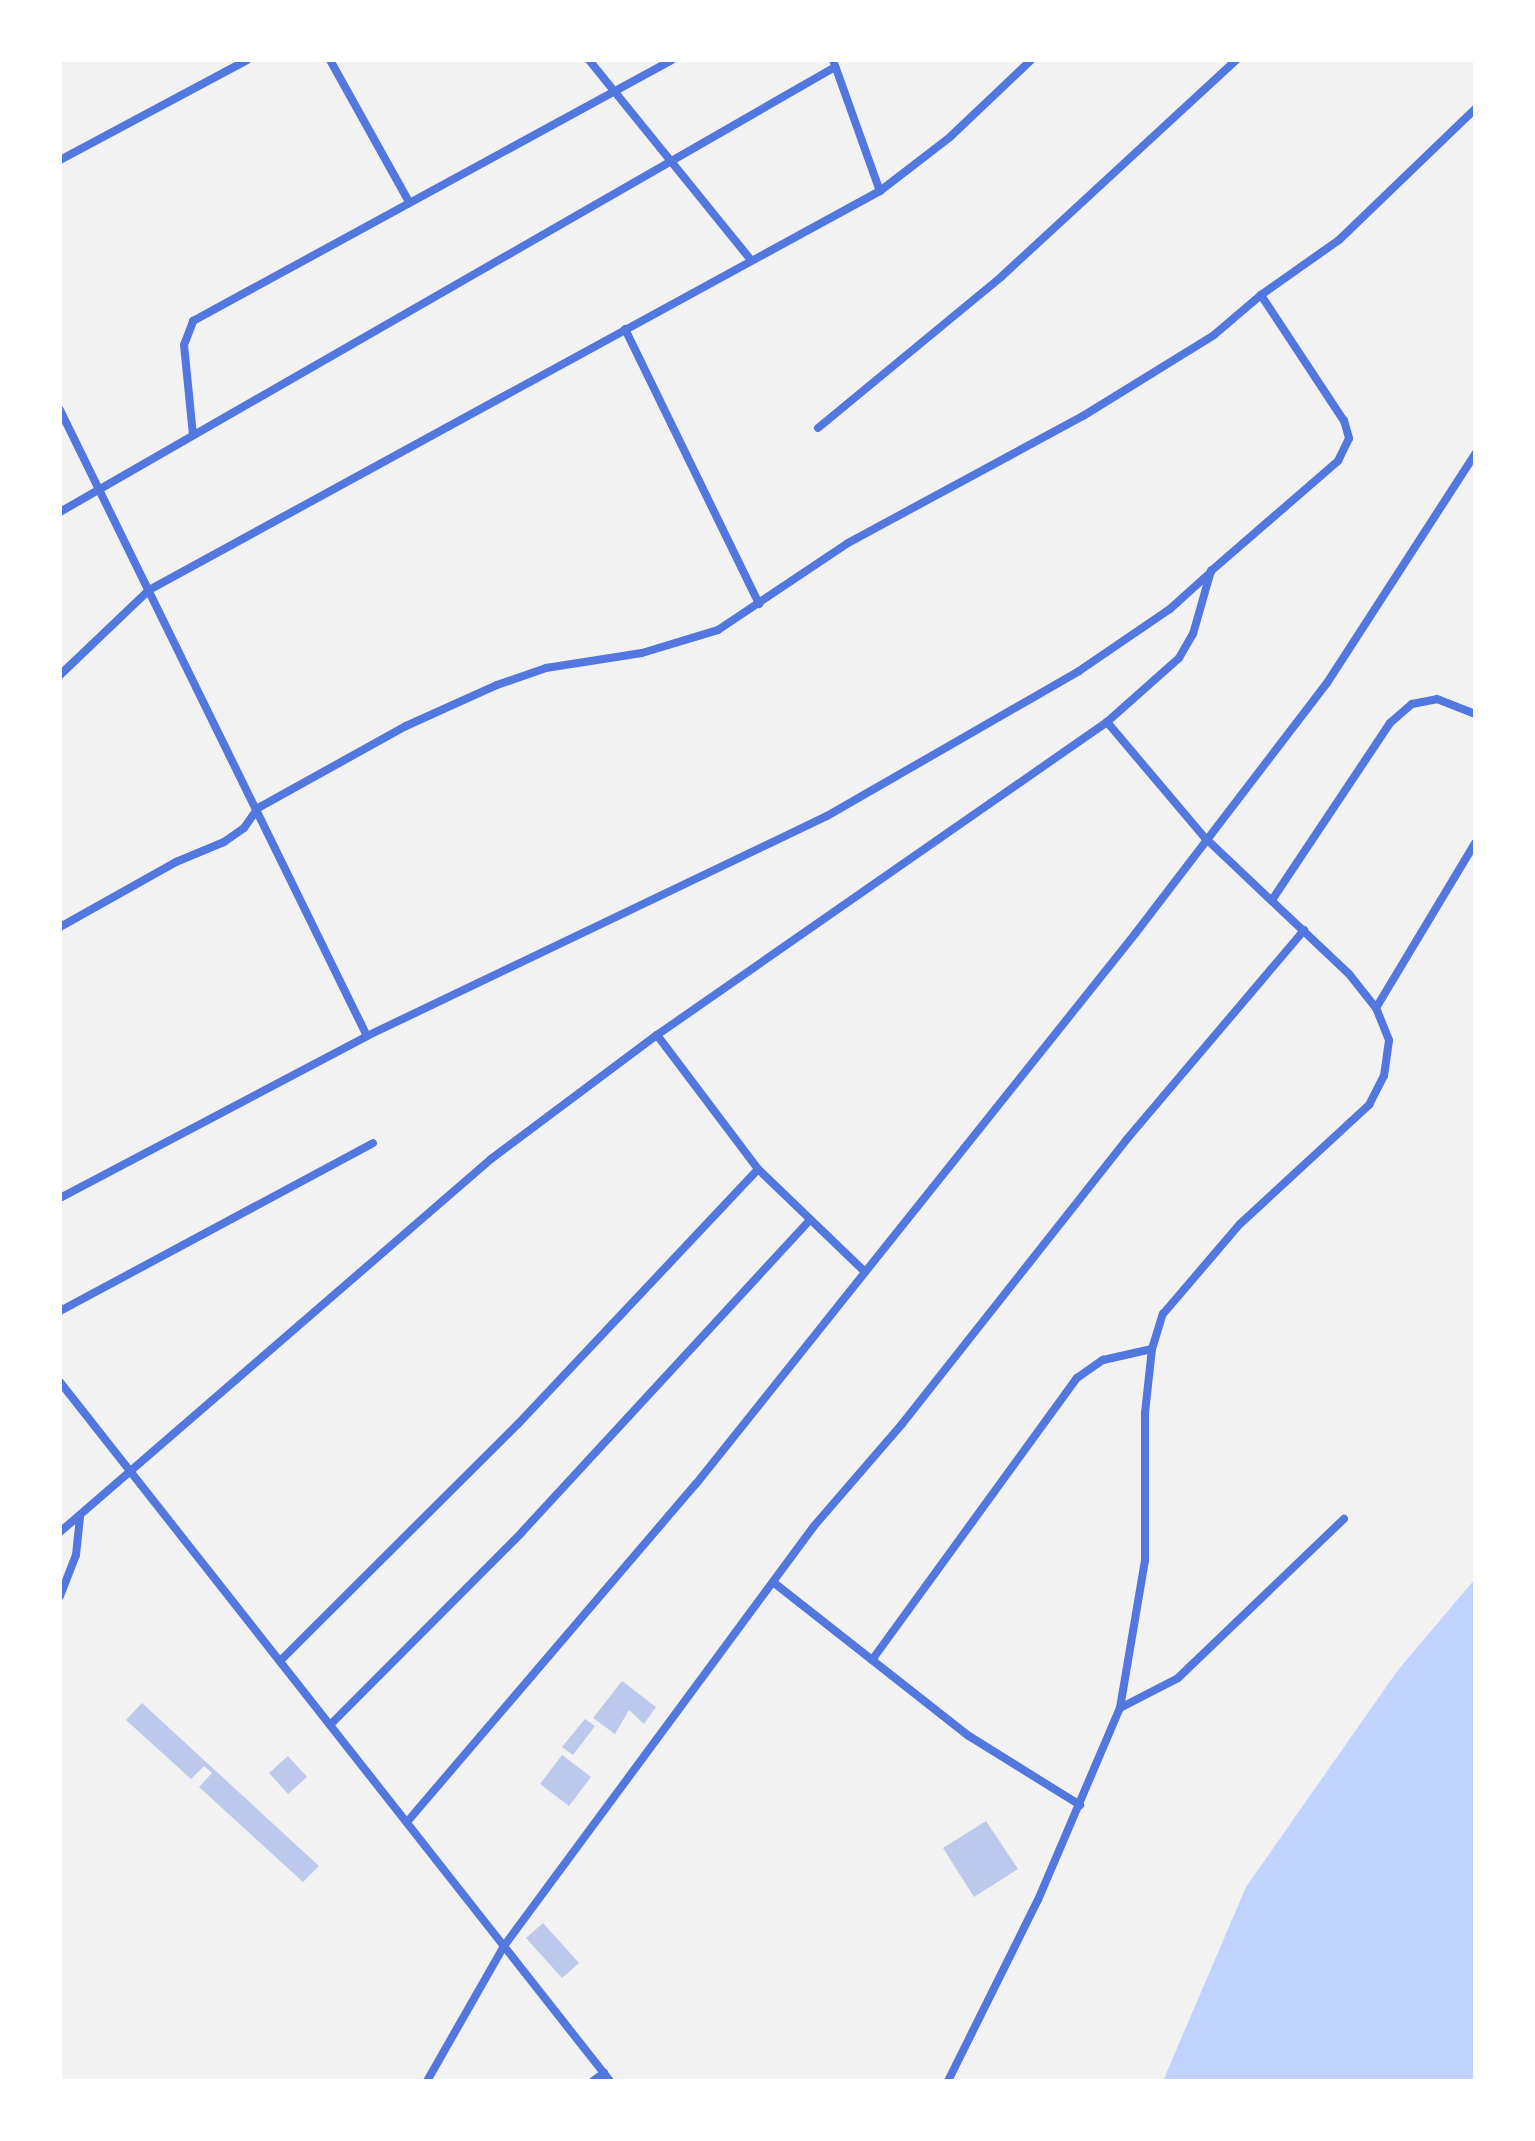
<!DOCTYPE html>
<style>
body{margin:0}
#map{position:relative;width:1535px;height:2141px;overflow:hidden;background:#f2f2f2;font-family:"Space Grotesk",sans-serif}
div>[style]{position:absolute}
.water>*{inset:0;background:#bfd3fe}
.building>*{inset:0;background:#bdc9ec}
.minor>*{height:8px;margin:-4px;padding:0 4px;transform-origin:4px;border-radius:4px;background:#5277de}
span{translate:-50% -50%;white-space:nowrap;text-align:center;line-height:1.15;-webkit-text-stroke:8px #fff;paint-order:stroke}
.frame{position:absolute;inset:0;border:62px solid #fff;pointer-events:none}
</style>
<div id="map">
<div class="water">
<div style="clip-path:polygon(1475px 1579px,1475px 2081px,1163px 2081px,1246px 1887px,1398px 1670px)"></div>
</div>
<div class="building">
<div style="clip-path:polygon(622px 1681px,656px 1707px,644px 1724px,629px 1710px,615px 1734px,593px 1718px)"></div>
<div style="clip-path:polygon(142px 1703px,319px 1866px,303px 1882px,199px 1787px,212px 1773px,204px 1766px,191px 1779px,126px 1720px)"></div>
<div style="clip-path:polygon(585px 1719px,595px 1726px,573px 1755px,562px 1747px)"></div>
<div style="clip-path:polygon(562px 1755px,591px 1777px,569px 1806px,540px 1784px)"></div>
<div style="clip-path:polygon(288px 1756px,307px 1777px,288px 1794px,269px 1773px)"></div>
<div style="clip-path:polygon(986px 1821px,1018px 1869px,974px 1897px,943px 1848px)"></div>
<div style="clip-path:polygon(543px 1923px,579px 1963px,562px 1978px,526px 1938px)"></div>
</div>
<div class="minor">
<div style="left:330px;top:60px;width:162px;rotate:60.9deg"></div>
<div style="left:589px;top:60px;width:256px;rotate:51deg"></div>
<div style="left:833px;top:60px;width:139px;rotate:70.3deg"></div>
<div style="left:60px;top:160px;width:212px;rotate:-28.1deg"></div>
<div style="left:625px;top:329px;width:306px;rotate:64deg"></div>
<div style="left:60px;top:410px;width:697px;rotate:63.88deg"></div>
<div style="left:818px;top:428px;width:237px;rotate:-39.5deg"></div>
<div style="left:1001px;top:277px;width:320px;rotate:-42.7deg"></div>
<div style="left:193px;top:435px;width:90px;rotate:-95.7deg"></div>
<div style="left:184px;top:345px;width:26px;rotate:-69deg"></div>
<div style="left:193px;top:321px;width:545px;rotate:-28.59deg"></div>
<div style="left:60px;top:512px;width:894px;rotate:-29.86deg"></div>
<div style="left:60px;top:675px;width:123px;rotate:-43.7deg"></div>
<div style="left:149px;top:590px;width:833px;rotate:-28.63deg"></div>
<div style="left:880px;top:191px;width:88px;rotate:-37.6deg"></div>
<div style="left:950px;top:137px;width:112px;rotate:-43.5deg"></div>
<div style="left:1272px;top:900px;width:213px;rotate:-56.3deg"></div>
<div style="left:1390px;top:723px;width:29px;rotate:-41deg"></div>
<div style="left:1412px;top:704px;width:25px;rotate:-11deg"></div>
<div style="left:1437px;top:699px;width:41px;rotate:21.5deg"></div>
<div style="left:60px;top:927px;width:133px;rotate:-29.3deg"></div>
<div style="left:176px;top:862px;width:52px;rotate:-22.6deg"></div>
<div style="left:224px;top:842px;width:24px;rotate:-35deg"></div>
<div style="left:244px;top:828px;width:24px;rotate:-55deg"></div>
<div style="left:258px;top:808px;width:169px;rotate:-29deg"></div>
<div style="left:406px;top:726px;width:100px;rotate:-24.3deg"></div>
<div style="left:497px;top:685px;width:52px;rotate:-19.1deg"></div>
<div style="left:546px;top:668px;width:97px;rotate:-8.9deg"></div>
<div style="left:642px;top:653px;width:79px;rotate:-16.8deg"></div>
<div style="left:718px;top:630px;width:156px;rotate:-33.8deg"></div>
<div style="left:848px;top:543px;width:267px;rotate:-28.4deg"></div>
<div style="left:1083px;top:416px;width:154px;rotate:-31.7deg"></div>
<div style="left:1214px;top:335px;width:62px;rotate:-40.4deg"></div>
<div style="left:1261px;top:295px;width:95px;rotate:-35.2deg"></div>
<div style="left:1339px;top:240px;width:189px;rotate:-43.9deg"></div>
<div style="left:1376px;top:1008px;width:192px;rotate:-59deg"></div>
<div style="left:657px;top:1035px;width:168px;rotate:53deg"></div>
<div style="left:758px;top:1169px;width:146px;rotate:43.9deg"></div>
<div style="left:60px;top:1198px;width:347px;rotate:-27.8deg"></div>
<div style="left:367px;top:1036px;width:510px;rotate:-25.56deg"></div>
<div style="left:827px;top:816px;width:291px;rotate:-29.9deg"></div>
<div style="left:1079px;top:671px;width:110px;rotate:-34.3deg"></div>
<div style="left:1170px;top:609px;width:55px;rotate:-42.1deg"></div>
<div style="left:60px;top:1311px;width:355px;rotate:-28.2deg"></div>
<div style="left:60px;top:1382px;width:889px;rotate:51.8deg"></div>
<div style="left:60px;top:1532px;width:570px;rotate:-40.87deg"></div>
<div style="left:491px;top:1159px;width:207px;rotate:-36.8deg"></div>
<div style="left:657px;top:1035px;width:548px;rotate:-34.82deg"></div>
<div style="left:1107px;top:722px;width:96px;rotate:-41.6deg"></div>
<div style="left:1179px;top:658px;width:28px;rotate:-60deg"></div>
<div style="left:1193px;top:634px;width:66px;rotate:-74.1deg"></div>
<div style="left:1211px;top:571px;width:168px;rotate:-40.9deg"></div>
<div style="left:1338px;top:461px;width:25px;rotate:-64deg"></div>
<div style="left:1349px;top:438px;width:18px;rotate:-106deg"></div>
<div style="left:1344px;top:421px;width:151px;rotate:-123.4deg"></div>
<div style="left:773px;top:1582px;width:249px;rotate:38.2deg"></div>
<div style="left:969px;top:1736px;width:131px;rotate:31.9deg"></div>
<div style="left:60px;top:1596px;width:44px;rotate:-68.7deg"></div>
<div style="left:76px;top:1555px;width:39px;rotate:-84deg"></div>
<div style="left:872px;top:1660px;width:349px;rotate:-54deg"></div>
<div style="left:1077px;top:1378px;width:32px;rotate:-35deg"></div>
<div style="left:1103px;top:1360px;width:50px;rotate:-12.7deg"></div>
<div style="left:280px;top:1661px;width:336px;rotate:-44.9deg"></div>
<div style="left:518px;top:1424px;width:350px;rotate:-46.7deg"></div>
<div style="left:1120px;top:1708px;width:65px;rotate:-27.3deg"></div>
<div style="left:1178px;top:1678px;width:230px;rotate:-43.8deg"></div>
<div style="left:330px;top:1725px;width:272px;rotate:-45.1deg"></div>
<div style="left:522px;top:1532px;width:425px;rotate:-47.3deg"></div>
<div style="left:407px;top:1822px;width:445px;rotate:-49.5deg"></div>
<div style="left:696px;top:1484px;width:704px;rotate:-51.4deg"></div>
<div style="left:1135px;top:934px;width:316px;rotate:-52.6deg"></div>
<div style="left:1327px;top:683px;width:273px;rotate:-57.1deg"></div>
<div style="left:427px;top:2081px;width:155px;rotate:-60.3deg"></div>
<div style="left:504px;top:1946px;width:522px;rotate:-53.57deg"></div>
<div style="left:814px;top:1526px;width:135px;rotate:-49.2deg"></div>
<div style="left:902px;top:1424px;width:363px;rotate:-51.7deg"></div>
<div style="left:1127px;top:1139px;width:274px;rotate:-49.7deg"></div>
<div style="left:593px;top:2081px;width:14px;rotate:-36deg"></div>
<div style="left:948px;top:2081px;width:202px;rotate:-63.6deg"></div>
<div style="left:1038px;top:1900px;width:209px;rotate:-66.9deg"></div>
<div style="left:1120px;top:1708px;width:150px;rotate:-80.4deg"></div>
<div style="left:1145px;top:1560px;width:147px;rotate:-90deg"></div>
<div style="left:1145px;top:1413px;width:64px;rotate:-83.8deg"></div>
<div style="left:1152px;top:1349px;width:37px;rotate:-73deg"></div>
<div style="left:1163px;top:1314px;width:118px;rotate:-49.5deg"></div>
<div style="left:1240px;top:1224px;width:176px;rotate:-42.7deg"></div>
<div style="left:1369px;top:1105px;width:33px;rotate:-63deg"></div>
<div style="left:1384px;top:1076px;width:36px;rotate:-82deg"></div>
<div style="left:1389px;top:1040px;width:35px;rotate:-112deg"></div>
<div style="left:1376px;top:1008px;width:43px;rotate:-128.5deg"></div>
<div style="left:1349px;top:974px;width:198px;rotate:-136.6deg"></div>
<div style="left:1205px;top:838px;width:152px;rotate:-130.2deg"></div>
</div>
<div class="frame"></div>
</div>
